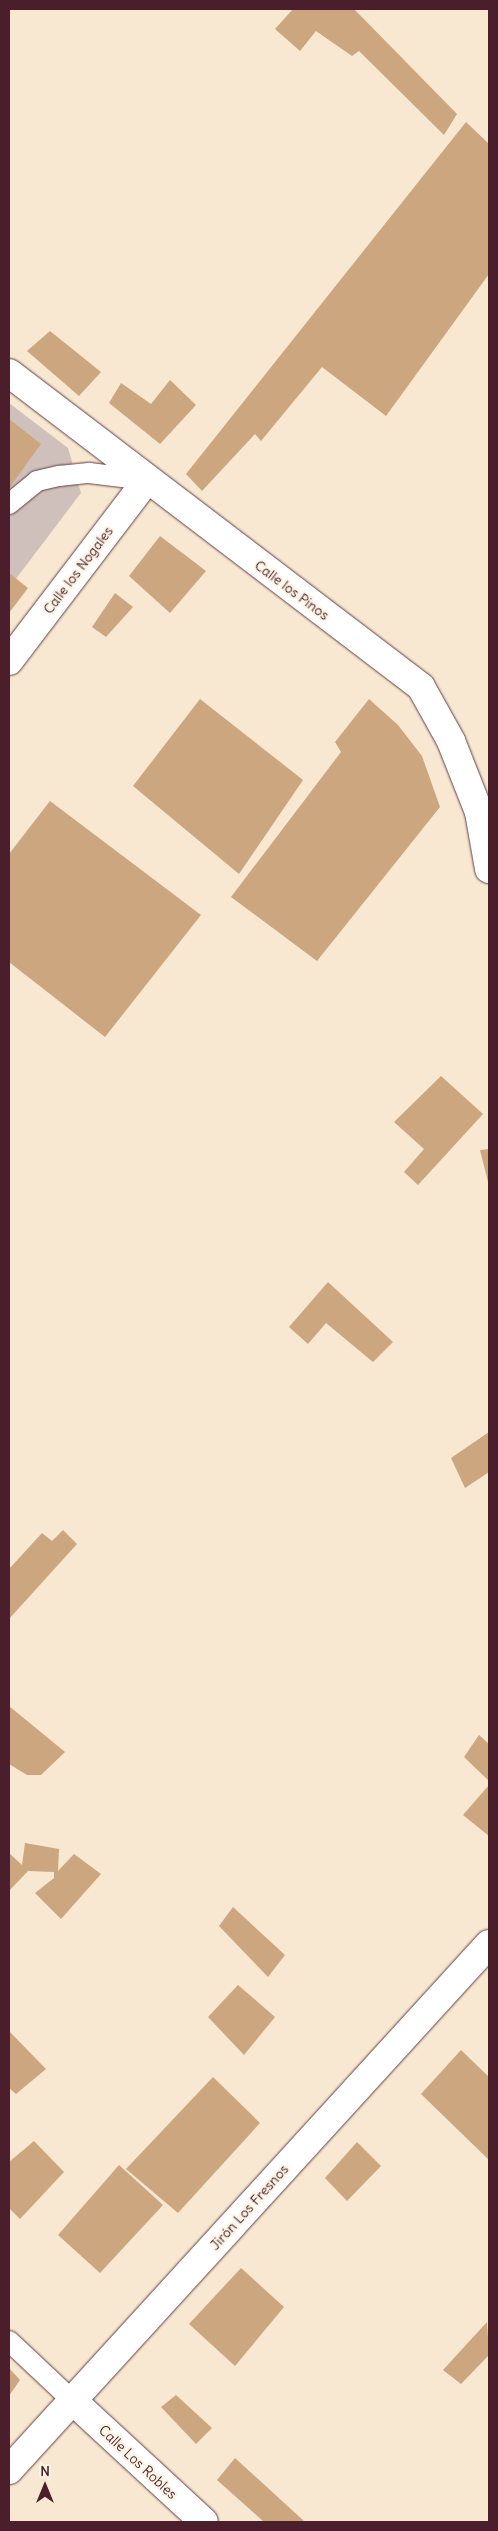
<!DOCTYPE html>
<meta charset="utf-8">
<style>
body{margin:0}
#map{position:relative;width:498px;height:2531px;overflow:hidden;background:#f8e8d1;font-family:Delius,sans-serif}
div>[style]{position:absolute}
.industrial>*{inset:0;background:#d0c0bc}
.building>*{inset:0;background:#cba67e}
.roads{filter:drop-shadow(0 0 1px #643d44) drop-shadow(0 0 1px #643d44)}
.lane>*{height:20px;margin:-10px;padding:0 10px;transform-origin:10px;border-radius:10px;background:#fff}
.street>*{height:28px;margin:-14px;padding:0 14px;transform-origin:14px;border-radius:14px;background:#fff}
span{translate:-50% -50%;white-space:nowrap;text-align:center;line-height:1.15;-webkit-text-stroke:4.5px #fcf5e5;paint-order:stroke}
.street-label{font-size:14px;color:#4a1f2b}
.frame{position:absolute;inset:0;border:10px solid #4a1f2b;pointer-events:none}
.north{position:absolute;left:20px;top:2461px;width:50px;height:50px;-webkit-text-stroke:4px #fcf5e5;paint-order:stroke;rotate:0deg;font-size:14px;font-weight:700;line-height:20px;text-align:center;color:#4a1f2b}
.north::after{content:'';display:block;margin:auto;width:18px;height:22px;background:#4a1f2b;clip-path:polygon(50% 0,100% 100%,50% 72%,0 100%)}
</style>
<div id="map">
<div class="industrial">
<div style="clip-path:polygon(9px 403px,68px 448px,81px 493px,9px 588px)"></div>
</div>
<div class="building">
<div style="clip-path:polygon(293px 9px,354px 9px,457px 114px,444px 135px,359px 51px,352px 56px,316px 31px,300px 51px,275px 29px)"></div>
<div style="clip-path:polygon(466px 122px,489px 144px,489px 274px,386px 416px,322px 367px,261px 441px,255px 434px,202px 491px,186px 474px)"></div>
<div style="clip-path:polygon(50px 331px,101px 372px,79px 396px,27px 351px)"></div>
<div style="clip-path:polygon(170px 380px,196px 405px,160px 444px,109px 403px,121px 383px,151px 404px)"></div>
<div style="clip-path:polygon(9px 419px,41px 444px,10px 487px,9px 486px)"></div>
<div style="clip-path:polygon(160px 536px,206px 571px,170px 613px,129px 576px)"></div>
<div style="clip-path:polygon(9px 573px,28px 588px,9px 613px)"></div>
<div style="clip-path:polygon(115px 593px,133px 607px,106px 637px,92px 627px)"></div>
<div style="clip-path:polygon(200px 699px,303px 780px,239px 874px,133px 786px)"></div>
<div style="clip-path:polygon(369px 699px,398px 725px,422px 756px,440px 807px,317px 961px,231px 897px,341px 752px,335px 742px)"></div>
<div style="clip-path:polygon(50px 801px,201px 915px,105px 1037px,9px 962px,9px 854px)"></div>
<div style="clip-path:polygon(441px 1076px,483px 1114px,418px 1185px,404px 1172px,424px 1149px,394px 1122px)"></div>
<div style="clip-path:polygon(489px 1149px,489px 1186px,480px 1150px)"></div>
<div style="clip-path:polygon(328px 1282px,393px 1342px,373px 1362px,326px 1323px,308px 1344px,289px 1327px)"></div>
<div style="clip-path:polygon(489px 1432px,489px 1472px,465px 1488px,451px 1458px)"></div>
<div style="clip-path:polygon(63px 1530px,77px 1544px,9px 1619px,9px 1569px,42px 1533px,52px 1541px)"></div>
<div style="clip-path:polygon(9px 1706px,65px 1752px,41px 1775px,27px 1775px,9px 1764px)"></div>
<div style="clip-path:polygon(479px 1735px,489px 1744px,489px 1781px,464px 1757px)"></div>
<div style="clip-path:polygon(489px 1785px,489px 1836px,463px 1815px)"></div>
<div style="clip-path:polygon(25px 1843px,59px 1849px,58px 1871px,74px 1854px,101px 1874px,61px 1919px,35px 1893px,54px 1878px,54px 1872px,28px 1871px,9px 1891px,9px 1853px,22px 1865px)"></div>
<div style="clip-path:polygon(233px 1907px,285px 1955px,268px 1977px,219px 1926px)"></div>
<div style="clip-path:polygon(238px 1985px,275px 2017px,244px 2055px,208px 2017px)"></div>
<div style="clip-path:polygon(9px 2031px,46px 2069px,16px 2094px,9px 2088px)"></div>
<div style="clip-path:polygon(461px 2050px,489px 2077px,489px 2160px,421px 2094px)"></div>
<div style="clip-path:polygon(213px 2077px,260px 2123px,178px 2213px,126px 2169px)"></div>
<div style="clip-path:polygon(34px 2141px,64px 2172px,20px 2219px,9px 2208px,9px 2162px)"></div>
<div style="clip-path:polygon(357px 2142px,381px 2166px,347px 2201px,325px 2178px)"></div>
<div style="clip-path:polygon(119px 2165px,163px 2205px,100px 2273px,58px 2235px)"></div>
<div style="clip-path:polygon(241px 2268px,284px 2307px,235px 2366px,189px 2324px)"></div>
<div style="clip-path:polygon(487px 2322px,489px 2355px,461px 2384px,443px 2370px)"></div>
<div style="clip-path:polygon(9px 2368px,20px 2380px,9px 2396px)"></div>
<div style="clip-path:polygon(176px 2395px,212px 2428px,196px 2444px,161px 2407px)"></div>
<div style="clip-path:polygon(235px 2458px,305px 2522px,264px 2522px,217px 2480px)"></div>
</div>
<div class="roads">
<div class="lane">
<div style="left:9px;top:504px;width:36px;rotate:-39deg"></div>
<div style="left:37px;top:481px;width:23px;rotate:-13deg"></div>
<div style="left:59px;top:476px;width:30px;rotate:-6deg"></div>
<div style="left:89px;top:473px;width:58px;rotate:6.9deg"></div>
<div style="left:9px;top:2341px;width:88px;rotate:43.2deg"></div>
</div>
<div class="street">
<div style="left:9px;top:373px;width:518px;rotate:37.31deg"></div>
<div style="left:421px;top:687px;width:62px;rotate:60.9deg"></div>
<div style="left:451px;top:741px;width:76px;rotate:68.5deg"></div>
<div style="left:479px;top:812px;width:58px;rotate:80deg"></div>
<div style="left:9px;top:661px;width:228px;rotate:-52.7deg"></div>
<div style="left:73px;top:2401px;width:178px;rotate:42.7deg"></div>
<div style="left:9px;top:2470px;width:712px;rotate:-47.62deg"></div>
</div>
</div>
<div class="street-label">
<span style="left:78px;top:570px;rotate:-53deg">Calle los Nogales</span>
<span style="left:292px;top:590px;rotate:37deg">Calle los Pinos</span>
<span style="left:249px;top:2207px;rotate:-48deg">Jirón Los Fresnos</span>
<span style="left:138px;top:2462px;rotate:43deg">Calle Los Robles</span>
</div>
<div class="frame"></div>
<div class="north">N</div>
</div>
